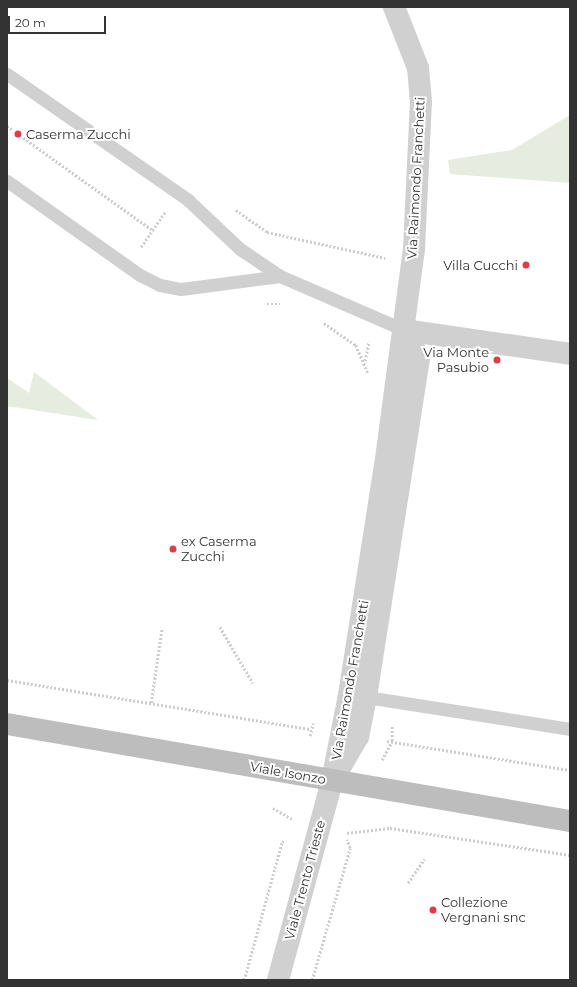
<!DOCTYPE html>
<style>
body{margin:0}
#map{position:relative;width:577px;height:987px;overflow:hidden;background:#fff;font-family:Montserrat,sans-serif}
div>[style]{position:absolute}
.green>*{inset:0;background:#e6ecdf}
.path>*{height:2.5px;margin-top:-1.25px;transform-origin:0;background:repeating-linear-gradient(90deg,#cdcdcd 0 2px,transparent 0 4px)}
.service>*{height:13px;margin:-6.5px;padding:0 6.5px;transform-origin:6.5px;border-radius:6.5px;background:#d0d0d0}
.minor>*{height:22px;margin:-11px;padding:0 11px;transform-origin:11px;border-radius:11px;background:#d0d0d0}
.secondary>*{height:22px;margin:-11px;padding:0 11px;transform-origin:11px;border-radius:11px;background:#bdbdbd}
.dots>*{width:11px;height:11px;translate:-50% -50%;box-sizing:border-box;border:2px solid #fff;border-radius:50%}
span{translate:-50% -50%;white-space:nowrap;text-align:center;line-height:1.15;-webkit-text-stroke:4px #fff;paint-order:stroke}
.poi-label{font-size:13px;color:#333}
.left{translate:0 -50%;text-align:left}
.right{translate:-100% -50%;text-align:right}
.street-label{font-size:13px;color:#333}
.frame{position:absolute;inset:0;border:8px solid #333;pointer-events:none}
.scale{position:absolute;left:8px;top:16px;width:98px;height:18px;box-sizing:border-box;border:2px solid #333;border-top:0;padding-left:5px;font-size:12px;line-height:14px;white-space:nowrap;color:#333;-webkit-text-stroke:3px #fff;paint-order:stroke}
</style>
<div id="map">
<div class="green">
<div style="clip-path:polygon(570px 115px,570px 183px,450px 174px,448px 160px,512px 150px)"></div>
<div style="clip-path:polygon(34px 372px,98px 420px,7px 406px,7px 378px,29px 393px)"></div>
</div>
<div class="path">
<div style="left:7px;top:126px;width:178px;rotate:35.6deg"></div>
<div style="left:236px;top:210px;width:38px;rotate:35deg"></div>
<div style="left:267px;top:232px;width:121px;rotate:12.4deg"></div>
<div style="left:141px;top:247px;width:42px;rotate:-55.6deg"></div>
<div style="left:267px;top:304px;width:13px"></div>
<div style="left:324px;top:323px;width:39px;rotate:35deg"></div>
<div style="left:356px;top:345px;width:30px;rotate:67deg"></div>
<div style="left:365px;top:361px;width:20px;rotate:-79deg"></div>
<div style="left:220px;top:627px;width:65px;rotate:59.5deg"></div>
<div style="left:7px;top:680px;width:308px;rotate:9.2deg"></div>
<div style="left:151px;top:703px;width:76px;rotate:-81.7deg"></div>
<div style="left:310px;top:736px;width:13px;rotate:-77deg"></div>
<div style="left:387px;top:741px;width:185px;rotate:9deg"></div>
<div style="left:382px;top:760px;width:21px;rotate:-62deg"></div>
<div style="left:392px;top:741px;width:16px;rotate:-90deg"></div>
<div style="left:273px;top:808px;width:22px;rotate:30deg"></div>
<div style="left:347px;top:833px;width:43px;rotate:-6.6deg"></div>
<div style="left:390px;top:828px;width:182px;rotate:8.5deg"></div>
<div style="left:408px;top:883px;width:29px;rotate:-56deg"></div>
<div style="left:244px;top:980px;width:143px;rotate:-74.6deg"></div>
<div style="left:282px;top:842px;width:4px;rotate:-27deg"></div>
<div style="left:312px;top:980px;width:137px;rotate:-73.9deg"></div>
<div style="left:350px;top:848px;width:9px;rotate:-111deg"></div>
</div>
<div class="service">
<div style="left:7px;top:74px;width:221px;rotate:34.8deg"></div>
<div style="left:188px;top:200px;width:71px;rotate:43.3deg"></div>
<div style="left:240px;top:249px;width:48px;rotate:34deg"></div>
<div style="left:280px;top:276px;width:135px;rotate:23.5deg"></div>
<div style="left:7px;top:181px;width:163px;rotate:35.3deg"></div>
<div style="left:140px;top:275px;width:22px;rotate:27deg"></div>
<div style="left:160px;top:285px;width:21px;rotate:11deg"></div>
<div style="left:181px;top:289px;width:100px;rotate:-7.5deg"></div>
<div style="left:360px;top:696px;width:213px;rotate:8.9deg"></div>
</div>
<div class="minor">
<div style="left:404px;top:330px;width:168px;rotate:8.2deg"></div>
<div style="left:341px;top:766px;width:34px;rotate:-60deg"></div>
<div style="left:358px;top:737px;width:41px;rotate:-78.7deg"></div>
<div style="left:366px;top:697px;width:344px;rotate:-81.1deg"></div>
<div style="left:419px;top:357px;width:31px;rotate:-119deg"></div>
<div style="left:278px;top:980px;width:206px;rotate:-74.8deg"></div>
<div style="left:332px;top:781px;width:88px;rotate:-78.8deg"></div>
<div style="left:349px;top:695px;width:232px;rotate:-81.1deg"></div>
<div style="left:385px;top:466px;width:219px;rotate:-82.4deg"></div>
<div style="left:414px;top:249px;width:147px;rotate:-87.3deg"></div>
<div style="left:421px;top:102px;width:34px;rotate:-95deg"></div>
<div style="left:418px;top:68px;width:66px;rotate:-111.5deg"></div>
</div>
<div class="secondary">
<div style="left:7px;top:724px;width:571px;rotate:9.78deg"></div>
</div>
<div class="dots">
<div style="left:18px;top:134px;background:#e63946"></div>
<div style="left:526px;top:265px;background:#e63946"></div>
<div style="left:497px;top:360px;background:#e63946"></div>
<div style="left:173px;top:549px;background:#e63946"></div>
<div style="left:433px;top:910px;background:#e63946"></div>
</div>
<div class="poi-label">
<span class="left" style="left:26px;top:134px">Caserma Zucchi</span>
<span class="right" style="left:518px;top:265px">Villa Cucchi</span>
<span class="right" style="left:489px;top:360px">Via Monte<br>Pasubio</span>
<span class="left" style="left:181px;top:549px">ex Caserma<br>Zucchi</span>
<span class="left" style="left:441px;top:910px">Collezione<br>Vergnani snc</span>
</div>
<div class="street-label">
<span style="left:416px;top:178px;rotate:-87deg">Via Raimondo Franchetti</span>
<span style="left:350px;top:680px;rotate:-80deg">Via Raimondo Franchetti</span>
<span style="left:288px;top:773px;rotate:10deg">Viale Isonzo</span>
<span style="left:305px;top:880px;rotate:-75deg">Viale Trento Trieste</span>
</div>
<div class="frame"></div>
<div class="scale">20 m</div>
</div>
